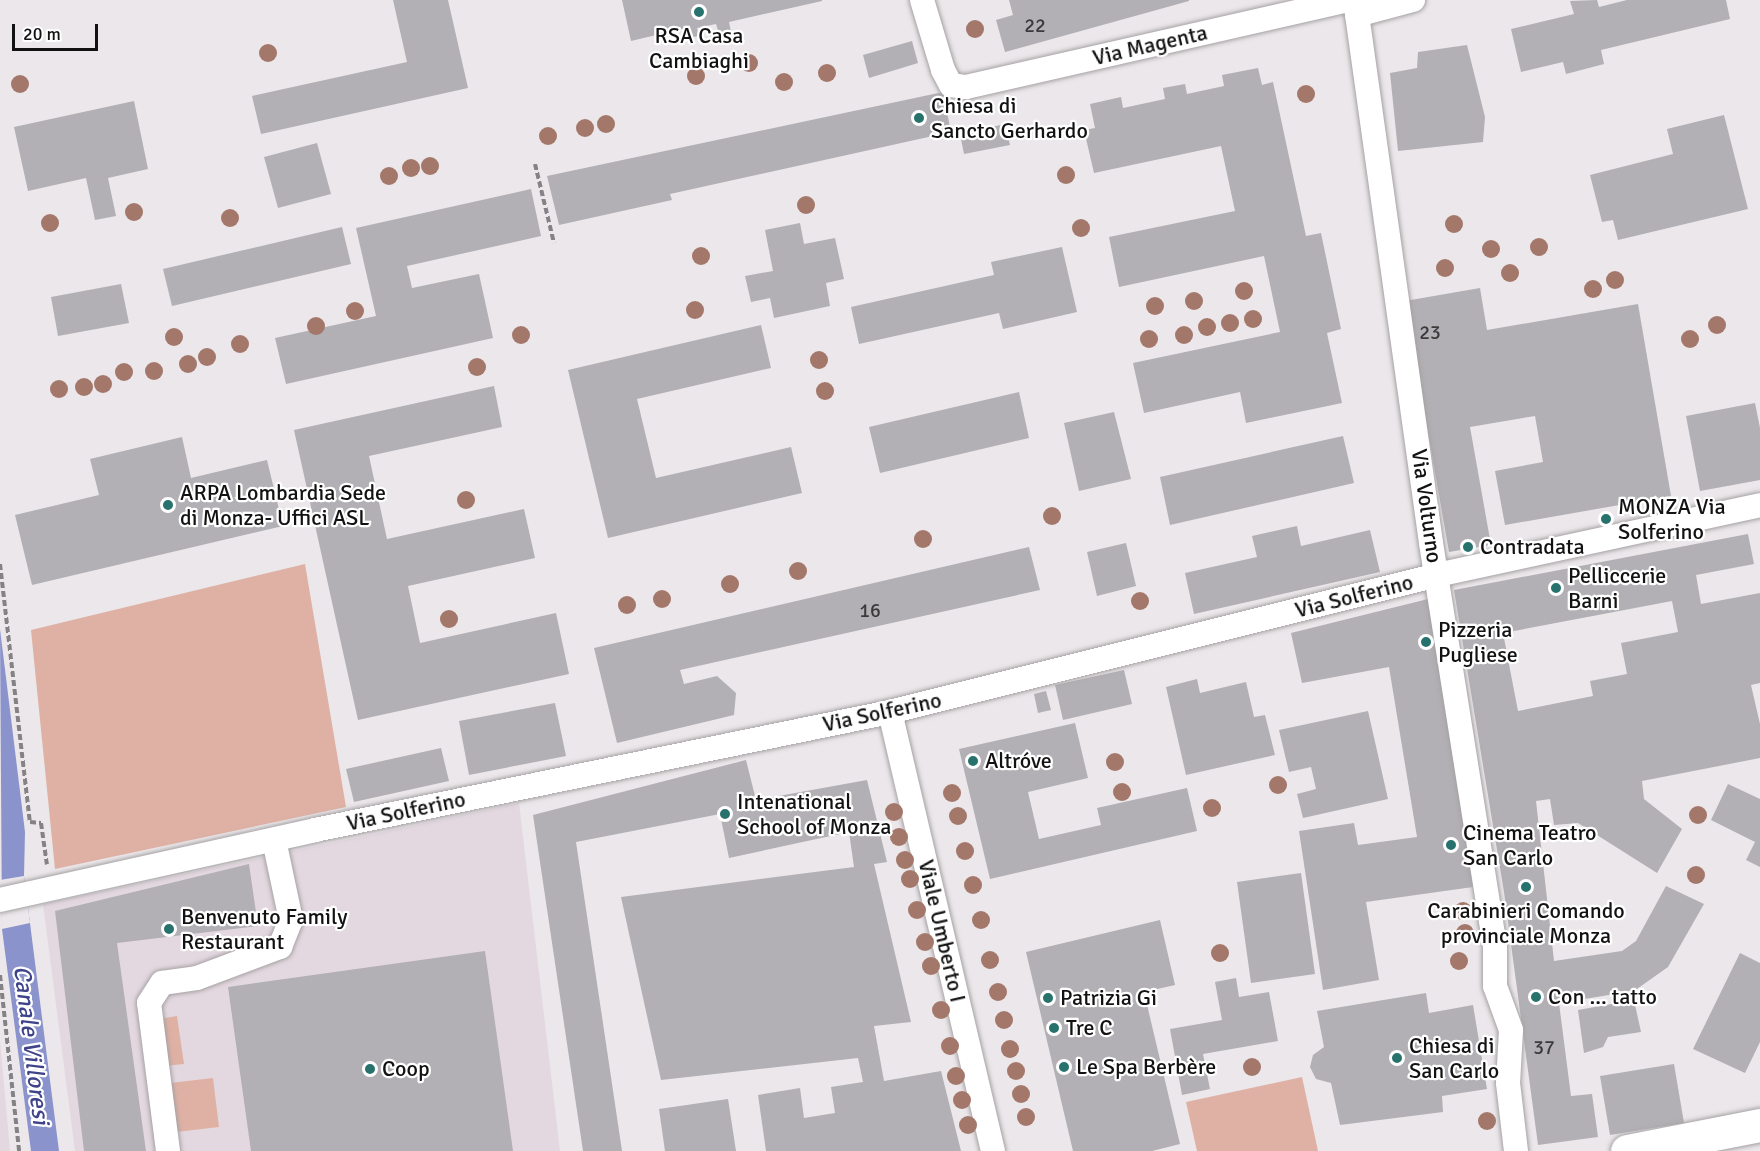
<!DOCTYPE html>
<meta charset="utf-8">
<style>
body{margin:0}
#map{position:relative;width:1760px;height:1151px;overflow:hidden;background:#ebe7ea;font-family:Signika,sans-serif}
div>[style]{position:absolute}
.built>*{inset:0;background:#e4d8e0}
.green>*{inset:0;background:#dfb1a4}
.water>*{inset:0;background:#8b93cc}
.pier>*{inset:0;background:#ebe7ea}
.building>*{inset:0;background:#b2b0b4}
.path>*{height:4px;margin-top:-2px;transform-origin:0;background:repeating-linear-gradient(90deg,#848284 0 6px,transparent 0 9px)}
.roads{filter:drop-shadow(0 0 2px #a6a2a4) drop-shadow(0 0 2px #a6a2a4)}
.street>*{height:24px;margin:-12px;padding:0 12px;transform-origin:12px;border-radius:12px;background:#fff}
.secondary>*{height:33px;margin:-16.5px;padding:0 16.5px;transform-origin:16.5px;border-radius:16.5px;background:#fff}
.trees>*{width:18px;height:18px;margin:-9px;border-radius:50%;background:#a4776b}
.dots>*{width:16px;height:16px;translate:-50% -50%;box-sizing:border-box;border:3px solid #fff;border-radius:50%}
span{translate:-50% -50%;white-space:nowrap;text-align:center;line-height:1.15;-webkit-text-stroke:4.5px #fff;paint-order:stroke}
.number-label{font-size:20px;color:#3b3a3b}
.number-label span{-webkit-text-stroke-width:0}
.poi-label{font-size:22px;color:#131213}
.left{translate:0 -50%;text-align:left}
.street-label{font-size:22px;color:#131213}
.water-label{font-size:24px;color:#3f4389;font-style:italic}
.scale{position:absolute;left:12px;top:24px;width:86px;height:27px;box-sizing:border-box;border:3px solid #131213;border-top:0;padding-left:8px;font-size:18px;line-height:21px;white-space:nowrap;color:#131213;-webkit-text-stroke:4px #fff;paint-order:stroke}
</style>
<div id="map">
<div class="built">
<div style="clip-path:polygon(519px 803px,560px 1151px,75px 1151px,43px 904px)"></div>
<div style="clip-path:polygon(0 1040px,10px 1151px,0 1151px)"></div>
</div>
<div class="green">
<div style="clip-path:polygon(305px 564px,346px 807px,55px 869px,31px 630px)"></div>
<div style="clip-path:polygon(177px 1016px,184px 1064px,165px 1066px,159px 1019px)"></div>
<div style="clip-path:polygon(1302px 1077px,1318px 1151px,1197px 1151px,1186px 1102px)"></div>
<div style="clip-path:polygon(213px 1078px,219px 1127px,176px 1132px,170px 1083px)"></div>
</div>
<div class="water">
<div style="clip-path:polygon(0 629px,25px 832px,24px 876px,59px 1151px,31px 1151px,2px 929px)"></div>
</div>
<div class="pier">
<div style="clip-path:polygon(24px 876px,30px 923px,2px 929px,0 880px)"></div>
</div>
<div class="building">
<div style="clip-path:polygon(393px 0,448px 0,468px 88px,261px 134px,252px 96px,407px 62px)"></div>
<div style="clip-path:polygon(622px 0,822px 0,822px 1px,729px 22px,731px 32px,719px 34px,716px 24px,697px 28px,699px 36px,688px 38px,686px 28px,631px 41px)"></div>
<div style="clip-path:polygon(1009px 0,1189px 0,1189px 1px,1005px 52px,996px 20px,1013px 15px)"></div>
<div style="clip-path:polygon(1597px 0,1599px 7px,1627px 0,1726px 0,1730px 19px,1601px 50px,1604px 64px,1566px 74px,1563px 62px,1521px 72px,1511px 29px,1574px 14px,1570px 1px)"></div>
<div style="clip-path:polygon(912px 41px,918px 63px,869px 78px,863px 55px)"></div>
<div style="clip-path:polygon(1467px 45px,1485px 117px,1483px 142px,1398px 151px,1390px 73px,1417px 68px,1418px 52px)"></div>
<div style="clip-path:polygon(1258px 68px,1262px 85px,1273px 82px,1306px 236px,1321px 233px,1341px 329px,1327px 333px,1342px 403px,1246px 423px,1240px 392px,1144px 413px,1133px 363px,1280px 332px,1264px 256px,1119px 287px,1109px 237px,1235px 211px,1221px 146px,1094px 173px,1084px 130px,1095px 128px,1090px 104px,1121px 97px,1123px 108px,1165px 99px,1163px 88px,1185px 84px,1187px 94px,1224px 86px,1222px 75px)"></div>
<div style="clip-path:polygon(943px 92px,951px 132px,670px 194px,672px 200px,559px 225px,547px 176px)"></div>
<div style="clip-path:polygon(134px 101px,148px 169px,108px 178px,116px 216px,95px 220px,86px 178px,28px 191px,14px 127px)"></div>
<div style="clip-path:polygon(1724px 115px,1748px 209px,1618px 240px,1613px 220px,1602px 222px,1590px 175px,1673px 154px,1667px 129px)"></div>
<div style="clip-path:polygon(1005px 124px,1010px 145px,964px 154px,960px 134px)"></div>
<div style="clip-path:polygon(317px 143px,331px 194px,278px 208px,264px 157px)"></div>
<div style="clip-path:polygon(531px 189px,541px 236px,407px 266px,412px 288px,479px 274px,493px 338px,286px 384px,275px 338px,376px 316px,356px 228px)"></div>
<div style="clip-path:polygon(800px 223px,804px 244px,835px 238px,844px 279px,826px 283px,830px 306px,774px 318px,770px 298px,751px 302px,745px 276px,773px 271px,765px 230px)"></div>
<div style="clip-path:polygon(342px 227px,351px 264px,172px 306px,163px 269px)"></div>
<div style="clip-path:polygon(1062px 247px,1077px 312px,1003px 329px,999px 313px,859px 344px,851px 307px,994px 275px,991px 262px)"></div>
<div style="clip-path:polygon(121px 284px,129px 323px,58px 336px,51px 297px)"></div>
<div style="clip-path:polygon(1480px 288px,1487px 330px,1638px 304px,1671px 496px,1505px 525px,1495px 471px,1543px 462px,1535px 416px,1470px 427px,1491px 545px,1449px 552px,1405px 301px)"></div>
<div style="clip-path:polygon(761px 325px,771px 368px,637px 399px,656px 478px,791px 447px,802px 493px,608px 538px,568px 370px)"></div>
<div style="clip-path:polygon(494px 386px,502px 427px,369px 456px,387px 539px,524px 509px,535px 558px,408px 586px,420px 643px,556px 613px,569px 674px,358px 720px,294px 430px)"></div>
<div style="clip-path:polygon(1019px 392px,1029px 438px,880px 473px,869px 427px)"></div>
<div style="clip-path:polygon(1755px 403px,1760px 428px,1760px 480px,1700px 491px,1686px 416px)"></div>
<div style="clip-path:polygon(1114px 412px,1131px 479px,1079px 491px,1064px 423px)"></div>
<div style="clip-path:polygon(1343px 436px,1354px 483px,1170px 525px,1160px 477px)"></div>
<div style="clip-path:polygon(182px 437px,191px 478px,267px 460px,283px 526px,32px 585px,15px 515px,99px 495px,90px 459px)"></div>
<div style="clip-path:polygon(1297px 526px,1301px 546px,1370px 530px,1380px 572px,1194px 614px,1185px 573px,1257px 557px,1252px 536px)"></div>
<div style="clip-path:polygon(evenodd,1748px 534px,1754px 564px,1696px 575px,1701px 604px,1760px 593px,1760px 683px,1751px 685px,1760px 724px,1760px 758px,1642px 781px,1644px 799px,1682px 829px,1657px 873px,1578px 823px,1554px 825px,1550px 799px,1536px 801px,1554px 961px,1622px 951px,1636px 941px,1666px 886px,1704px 904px,1668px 967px,1634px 991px,1559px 1003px,1571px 1096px,1592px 1094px,1598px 1137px,1538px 1145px,1504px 892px,1454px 590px,1748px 534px,1672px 601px,1678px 632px,1621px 643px,1627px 674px,1590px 681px,1593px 696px,1518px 711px,1503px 633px,1672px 601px)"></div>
<div style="clip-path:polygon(1126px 543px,1136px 586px,1097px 596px,1087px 552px)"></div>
<div style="clip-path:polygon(1029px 547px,1040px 590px,680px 670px,684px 684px,717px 676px,736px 693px,734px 715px,617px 743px,594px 648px)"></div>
<div style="clip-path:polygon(1428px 599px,1473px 887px,1366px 902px,1379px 980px,1323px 990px,1299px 831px,1354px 823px,1358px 845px,1417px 837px,1389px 667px,1302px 683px,1291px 633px)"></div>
<div style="clip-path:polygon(1124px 670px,1132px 704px,1063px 720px,1055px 685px)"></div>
<div style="clip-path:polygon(1197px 679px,1200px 693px,1246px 682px,1254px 717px,1265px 715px,1275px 755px,1186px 775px,1166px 687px)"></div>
<div style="clip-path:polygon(1046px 691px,1051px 710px,1038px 713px,1034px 694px)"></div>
<div style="clip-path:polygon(555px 703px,566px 756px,469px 775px,459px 721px)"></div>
<div style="clip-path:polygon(1368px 711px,1388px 799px,1303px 818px,1297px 794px,1316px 789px,1311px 767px,1289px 772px,1279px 730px)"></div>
<div style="clip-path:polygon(1075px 723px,1088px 778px,1028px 792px,1039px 839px,1101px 825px,1097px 808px,1187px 788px,1197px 831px,990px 879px,959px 749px)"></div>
<div style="clip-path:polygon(441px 748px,449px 781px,354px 802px,346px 769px)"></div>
<div style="clip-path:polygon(746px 760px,756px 800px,867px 780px,887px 862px,874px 864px,911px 1022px,874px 1026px,884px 1081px,941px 1071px,961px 1151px,766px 1151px,758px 1095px,800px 1088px,804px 1118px,835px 1113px,831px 1087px,863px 1082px,858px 1058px,661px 1080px,621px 897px,854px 867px,849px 832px,729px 858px,720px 814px,576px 842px,622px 1151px,583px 1151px,533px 815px)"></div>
<div style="clip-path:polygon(1728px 784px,1760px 799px,1760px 867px,1746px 860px,1755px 842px,1711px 820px)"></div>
<div style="clip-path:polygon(249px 864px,258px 926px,117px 943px,146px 1151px,84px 1151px,55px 911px)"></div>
<div style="clip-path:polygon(1301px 873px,1315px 974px,1251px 983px,1237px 882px)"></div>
<div style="clip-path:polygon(1160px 920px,1175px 985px,1144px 992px,1180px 1144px,1152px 1151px,1073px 1151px,1026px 952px)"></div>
<div style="clip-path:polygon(485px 951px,513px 1151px,251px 1151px,228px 987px)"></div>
<div style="clip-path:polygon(1740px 953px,1760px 963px,1760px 1042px,1745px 1073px,1693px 1049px)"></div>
<div style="clip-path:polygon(1236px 978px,1239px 997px,1269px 992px,1278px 1041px,1203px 1054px,1210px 1089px,1182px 1095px,1170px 1029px,1222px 1020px,1215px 982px)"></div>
<div style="clip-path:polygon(1426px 993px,1429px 1013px,1473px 1005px,1487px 1089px,1442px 1096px,1443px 1112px,1340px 1125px,1331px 1083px,1316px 1079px,1310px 1067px,1313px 1055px,1324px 1047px,1317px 1011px)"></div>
<div style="clip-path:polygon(1634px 1000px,1641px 1032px,1608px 1037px,1603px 1047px,1584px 1053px,1578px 1010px)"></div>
<div style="clip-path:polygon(1674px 1064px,1684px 1123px,1610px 1135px,1600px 1076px)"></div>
<div style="clip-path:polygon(728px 1099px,736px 1151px,665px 1151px,659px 1109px)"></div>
</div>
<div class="path">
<div style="left:535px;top:164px;width:81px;rotate:76.5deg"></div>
<div style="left:0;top:564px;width:260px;rotate:83.4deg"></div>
<div style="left:30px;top:822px;width:11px;rotate:5deg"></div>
<div style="left:41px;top:823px;width:42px;rotate:81.9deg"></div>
<div style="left:0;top:975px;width:177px;rotate:83.8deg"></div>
</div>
<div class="roads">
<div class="street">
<div style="left:922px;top:0;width:73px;rotate:73.3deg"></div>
<div style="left:943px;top:70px;width:17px;rotate:62deg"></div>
<div style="left:951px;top:85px;width:15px;rotate:8deg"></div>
<div style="left:966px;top:87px;width:392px;rotate:-12.8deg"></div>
<div style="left:1355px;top:0;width:548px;rotate:82.03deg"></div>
<div style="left:1431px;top:543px;width:407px;rotate:81deg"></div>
<div style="left:1495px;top:945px;width:41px;rotate:90deg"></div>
<div style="left:1495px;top:986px;width:47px;rotate:70deg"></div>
<div style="left:1511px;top:1030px;width:53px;rotate:93.2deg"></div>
<div style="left:1508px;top:1083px;width:68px;rotate:83.3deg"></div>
<div style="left:1357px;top:15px;width:58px;rotate:-15deg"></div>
<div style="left:890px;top:712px;width:451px;rotate:76.8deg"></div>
<div style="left:0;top:900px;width:323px;rotate:-12.5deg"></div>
<div style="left:315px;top:830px;width:587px;rotate:-11.6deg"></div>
<div style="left:890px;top:712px;width:564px;rotate:-14.06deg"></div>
<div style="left:1437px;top:575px;width:330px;rotate:-12.2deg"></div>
<div style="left:168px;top:1151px;width:149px;rotate:-97.3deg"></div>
<div style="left:149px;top:1003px;width:24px;rotate:-57deg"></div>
<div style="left:162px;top:983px;width:35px;rotate:-8deg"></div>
<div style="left:197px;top:978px;width:89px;rotate:-20.5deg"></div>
<div style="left:280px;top:947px;width:29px;rotate:-68deg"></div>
<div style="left:291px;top:920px;width:82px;rotate:-102deg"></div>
</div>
<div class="secondary">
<div style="left:1627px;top:1151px;width:136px;rotate:-11.1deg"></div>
</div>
</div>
<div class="trees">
<div style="left:975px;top:29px"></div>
<div style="left:268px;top:53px"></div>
<div style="left:749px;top:63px"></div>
<div style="left:827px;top:73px"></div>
<div style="left:696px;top:76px"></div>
<div style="left:784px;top:82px"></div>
<div style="left:20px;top:84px"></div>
<div style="left:1306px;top:94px"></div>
<div style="left:606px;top:124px"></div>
<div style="left:585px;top:128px"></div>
<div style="left:548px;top:136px"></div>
<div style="left:430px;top:166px"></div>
<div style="left:411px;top:168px"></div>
<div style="left:1066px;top:175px"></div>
<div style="left:389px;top:176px"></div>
<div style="left:806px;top:205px"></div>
<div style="left:134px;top:212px"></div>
<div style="left:230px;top:218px"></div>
<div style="left:50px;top:223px"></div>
<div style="left:1454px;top:224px"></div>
<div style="left:1081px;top:228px"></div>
<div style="left:1539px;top:247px"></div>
<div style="left:1491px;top:249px"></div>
<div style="left:701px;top:256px"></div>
<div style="left:1445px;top:268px"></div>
<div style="left:1510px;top:273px"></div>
<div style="left:1615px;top:280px"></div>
<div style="left:1593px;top:289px"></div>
<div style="left:1244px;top:291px"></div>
<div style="left:1194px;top:301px"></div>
<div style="left:1155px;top:306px"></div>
<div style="left:695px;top:310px"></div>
<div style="left:355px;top:311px"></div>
<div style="left:1253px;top:319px"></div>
<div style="left:1230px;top:323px"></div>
<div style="left:1717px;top:325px"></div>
<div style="left:316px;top:326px"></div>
<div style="left:1207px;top:327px"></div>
<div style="left:521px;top:335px"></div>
<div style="left:1184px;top:335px"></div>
<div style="left:174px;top:337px"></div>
<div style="left:1149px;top:339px"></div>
<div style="left:1690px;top:339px"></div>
<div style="left:240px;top:344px"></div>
<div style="left:207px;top:357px"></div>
<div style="left:819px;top:360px"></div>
<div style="left:188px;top:364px"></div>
<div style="left:477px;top:367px"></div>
<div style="left:154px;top:371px"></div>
<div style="left:124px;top:372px"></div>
<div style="left:103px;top:384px"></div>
<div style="left:84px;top:387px"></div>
<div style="left:59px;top:389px"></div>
<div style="left:825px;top:391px"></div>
<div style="left:466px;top:500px"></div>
<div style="left:1052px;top:516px"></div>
<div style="left:923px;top:539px"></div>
<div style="left:798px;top:571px"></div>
<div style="left:730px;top:584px"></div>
<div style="left:662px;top:599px"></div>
<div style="left:1140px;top:601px"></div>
<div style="left:627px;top:605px"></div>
<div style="left:449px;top:619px"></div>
<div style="left:1115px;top:762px"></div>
<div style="left:1278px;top:785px"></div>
<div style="left:1122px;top:792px"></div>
<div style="left:952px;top:793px"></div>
<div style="left:1212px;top:808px"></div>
<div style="left:894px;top:812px"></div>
<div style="left:1698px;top:815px"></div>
<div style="left:958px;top:816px"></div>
<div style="left:899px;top:837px"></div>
<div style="left:965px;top:851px"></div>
<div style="left:905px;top:860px"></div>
<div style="left:1696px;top:875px"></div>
<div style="left:910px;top:879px"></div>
<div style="left:973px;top:885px"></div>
<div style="left:917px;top:910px"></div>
<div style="left:1463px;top:911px"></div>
<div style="left:981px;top:920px"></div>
<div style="left:1465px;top:933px"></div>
<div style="left:925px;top:942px"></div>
<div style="left:1220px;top:953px"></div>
<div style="left:990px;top:960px"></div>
<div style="left:1459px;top:961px"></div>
<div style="left:931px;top:966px"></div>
<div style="left:998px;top:992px"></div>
<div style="left:941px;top:1010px"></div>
<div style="left:1004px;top:1020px"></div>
<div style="left:950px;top:1046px"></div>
<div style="left:1010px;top:1049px"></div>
<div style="left:1252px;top:1067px"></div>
<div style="left:1016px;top:1071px"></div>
<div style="left:956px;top:1076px"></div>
<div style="left:1021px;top:1094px"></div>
<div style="left:962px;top:1100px"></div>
<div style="left:1026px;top:1117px"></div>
<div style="left:1487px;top:1121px"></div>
<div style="left:968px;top:1125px"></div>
</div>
<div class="dots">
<div style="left:699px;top:12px;background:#28726d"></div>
<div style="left:919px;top:118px;background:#28726d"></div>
<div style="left:168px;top:505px;background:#28726d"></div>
<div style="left:1606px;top:519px;background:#28726d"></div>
<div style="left:1468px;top:547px;background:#28726d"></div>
<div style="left:1556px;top:588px;background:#28726d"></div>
<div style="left:1426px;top:642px;background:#28726d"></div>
<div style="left:973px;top:761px;background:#28726d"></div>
<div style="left:725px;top:814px;background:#28726d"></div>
<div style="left:1451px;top:845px;background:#28726d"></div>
<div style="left:1526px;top:887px;background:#28726d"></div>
<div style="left:169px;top:929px;background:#28726d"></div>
<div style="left:1536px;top:997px;background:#28726d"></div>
<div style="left:1048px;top:998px;background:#28726d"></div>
<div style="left:1054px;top:1028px;background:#28726d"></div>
<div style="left:1397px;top:1058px;background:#28726d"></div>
<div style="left:1064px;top:1067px;background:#28726d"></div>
<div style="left:370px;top:1069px;background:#28726d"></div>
</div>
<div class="number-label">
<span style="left:1035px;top:25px">22</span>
<span style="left:1430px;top:332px">23</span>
<span style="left:870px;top:610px">16</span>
<span style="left:1544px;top:1047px">37</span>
</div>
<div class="poi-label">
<span style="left:699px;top:48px">RSA Casa<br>Cambiaghi</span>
<span class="left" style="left:931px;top:118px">Chiesa di<br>Sancto Gerhardo</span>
<span class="left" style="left:180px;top:505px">ARPA Lombardia Sede<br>di Monza- Uffici ASL</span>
<span class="left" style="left:1618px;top:519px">MONZA Via<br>Solferino</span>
<span class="left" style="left:1480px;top:547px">Contradata</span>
<span class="left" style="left:1568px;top:588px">Pelliccerie<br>Barni</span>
<span class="left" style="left:1438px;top:642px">Pizzeria<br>Pugliese</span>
<span class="left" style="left:985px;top:761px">Altróve</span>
<span class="left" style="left:737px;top:814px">Intenational<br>School of Monza</span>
<span class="left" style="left:1463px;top:845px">Cinema Teatro<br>San Carlo</span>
<span style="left:1526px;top:923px">Carabinieri Comando<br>provinciale Monza</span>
<span class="left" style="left:181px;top:929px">Benvenuto Family<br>Restaurant</span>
<span class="left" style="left:1548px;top:997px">Con ... tatto</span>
<span class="left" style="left:1060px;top:998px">Patrizia Gi</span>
<span class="left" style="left:1066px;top:1028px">Tre C</span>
<span class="left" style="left:1409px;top:1058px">Chiesa di<br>San Carlo</span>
<span class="left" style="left:1076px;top:1067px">Le Spa Berbère</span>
<span class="left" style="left:382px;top:1069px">Coop</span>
</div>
<div class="street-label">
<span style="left:1150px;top:45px;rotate:-13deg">Via Magenta</span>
<span style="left:1427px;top:506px;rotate:82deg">Via Volturno</span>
<span style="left:1354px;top:596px;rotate:-14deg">Via Solferino</span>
<span style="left:882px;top:712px;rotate:-12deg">Via Solferino</span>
<span style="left:406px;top:811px;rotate:-12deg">Via Solferino</span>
<span style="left:942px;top:931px;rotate:77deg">Viale Umberto I</span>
</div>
<div class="water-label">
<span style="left:31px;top:1045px;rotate:83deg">Canale Villoresi</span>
</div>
<div class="scale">20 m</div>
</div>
